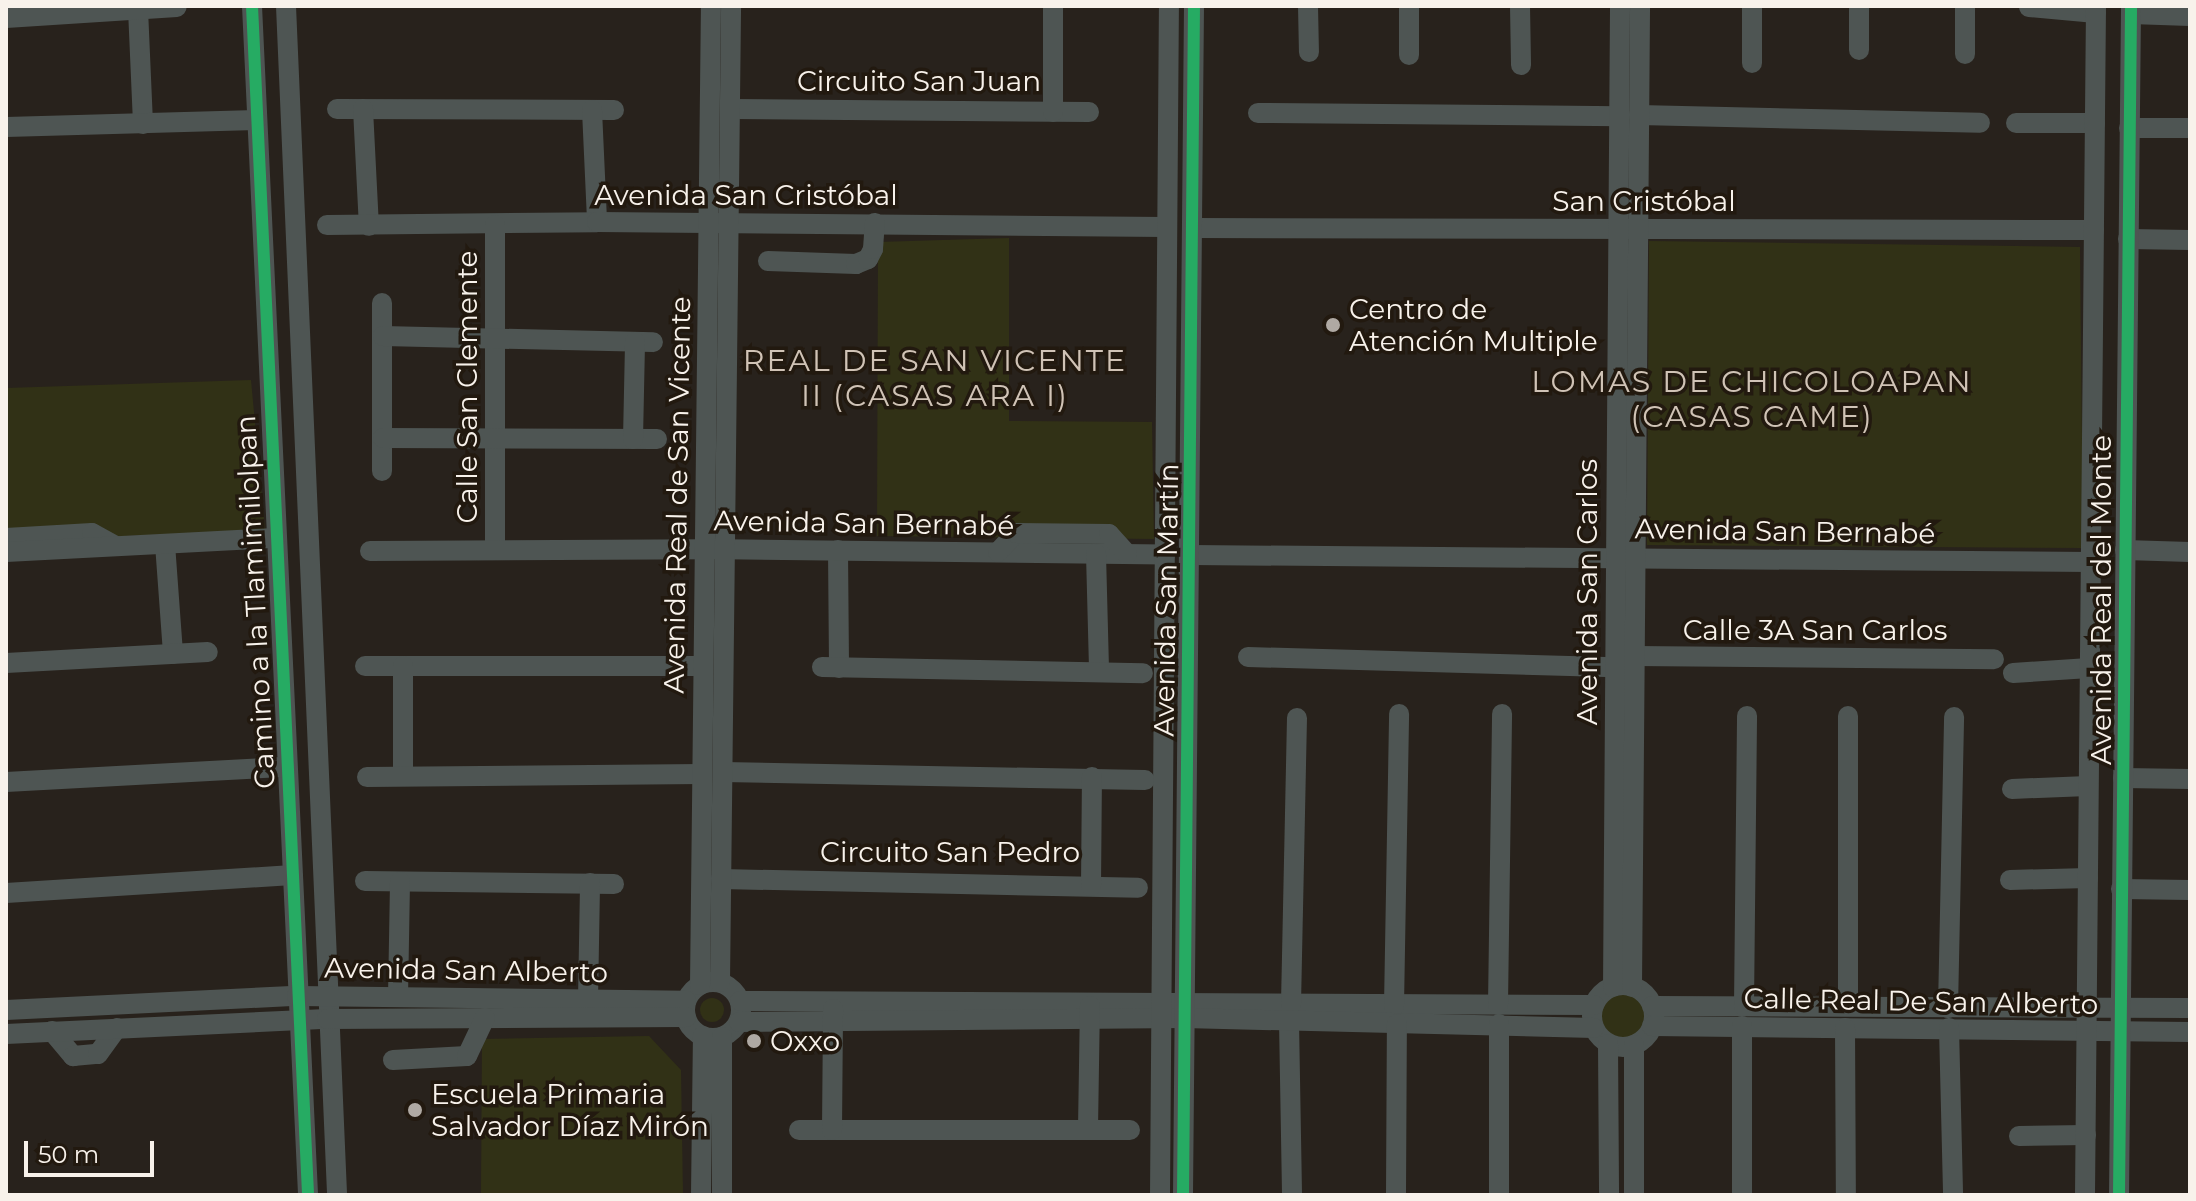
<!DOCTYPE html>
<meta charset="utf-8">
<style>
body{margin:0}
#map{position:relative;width:2196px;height:1201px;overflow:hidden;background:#28221c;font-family:Montserrat,sans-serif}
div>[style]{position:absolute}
.green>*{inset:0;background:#313116}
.round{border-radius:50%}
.minor>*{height:20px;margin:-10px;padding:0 10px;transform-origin:10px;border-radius:10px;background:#4e5553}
.minor>.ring{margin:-10px;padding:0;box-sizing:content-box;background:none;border:20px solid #4e5553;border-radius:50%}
.cycleway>*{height:12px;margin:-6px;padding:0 6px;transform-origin:6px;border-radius:6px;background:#26ab63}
.dots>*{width:22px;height:22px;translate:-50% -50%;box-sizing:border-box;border:4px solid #22190f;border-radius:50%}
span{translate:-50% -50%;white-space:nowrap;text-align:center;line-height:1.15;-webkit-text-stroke:7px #22190f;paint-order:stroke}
.street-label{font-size:28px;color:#f8f2eb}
.poi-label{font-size:28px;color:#f8f2eb}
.left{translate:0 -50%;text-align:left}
.neighbourhood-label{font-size:30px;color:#d0c3b6;letter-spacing:2px}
.frame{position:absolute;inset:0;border:8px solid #f8f2eb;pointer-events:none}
.scale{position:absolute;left:24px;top:1141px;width:130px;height:36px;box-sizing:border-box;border:4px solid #f8f2eb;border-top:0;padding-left:10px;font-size:24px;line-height:28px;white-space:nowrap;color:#f8f2eb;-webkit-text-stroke:6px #22190f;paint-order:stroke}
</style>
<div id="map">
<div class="green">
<div style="clip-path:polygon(1009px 238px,1009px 421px,1152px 422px,1154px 539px,877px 536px,878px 242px)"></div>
<div style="clip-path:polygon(1649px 241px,2080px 247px,2083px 548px,1647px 545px)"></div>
<div style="clip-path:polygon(251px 380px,265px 530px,6px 541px,6px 388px)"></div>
<div class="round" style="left:1601px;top:994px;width:44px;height:44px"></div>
<div class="round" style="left:700px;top:998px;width:24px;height:24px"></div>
<div style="clip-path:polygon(649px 1036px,681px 1070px,683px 1195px,481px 1195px,482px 1039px)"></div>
</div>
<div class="minor">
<div style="left:252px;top:6px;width:1190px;rotate:87.3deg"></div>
<div style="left:286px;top:6px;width:1190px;rotate:87.54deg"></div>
<div style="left:1308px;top:6px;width:46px;rotate:88.8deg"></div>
<div style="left:1409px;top:6px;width:49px;rotate:90deg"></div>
<div style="left:1520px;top:6px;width:59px;rotate:89deg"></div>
<div style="left:1752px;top:6px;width:57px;rotate:90deg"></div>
<div style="left:2029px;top:7px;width:67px;rotate:5.1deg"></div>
<div style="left:138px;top:9px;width:115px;rotate:87.5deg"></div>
<div style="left:2131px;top:14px;width:59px;rotate:1.9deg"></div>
<div style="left:6px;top:18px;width:171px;rotate:-3.7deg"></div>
<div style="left:1859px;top:50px;width:44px;rotate:-90deg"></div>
<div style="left:1965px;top:54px;width:48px;rotate:-90deg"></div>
<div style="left:337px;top:109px;width:277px;rotate:0.2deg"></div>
<div style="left:363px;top:109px;width:117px;rotate:87.1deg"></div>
<div style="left:731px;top:109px;width:358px;rotate:0.5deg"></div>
<div style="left:592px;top:110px;width:112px;rotate:87.4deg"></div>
<div style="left:1053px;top:112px;width:106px;rotate:-90deg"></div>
<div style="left:1258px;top:113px;width:361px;rotate:0.5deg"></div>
<div style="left:1639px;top:115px;width:341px;rotate:1.3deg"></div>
<div style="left:2016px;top:123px;width:79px"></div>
<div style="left:6px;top:127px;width:250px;rotate:-1.6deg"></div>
<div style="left:2129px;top:128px;width:61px"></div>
<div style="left:327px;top:225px;width:270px;rotate:-0.6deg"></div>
<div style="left:597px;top:222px;width:568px;rotate:0.5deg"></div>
<div style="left:495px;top:225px;width:325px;rotate:90deg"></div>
<div style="left:1193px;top:228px;width:901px;rotate:0.13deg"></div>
<div style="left:2128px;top:239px;width:62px;rotate:0.9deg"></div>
<div style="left:768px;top:261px;width:88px;rotate:2deg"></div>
<div style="left:856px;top:264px;width:13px;rotate:-23deg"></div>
<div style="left:868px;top:259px;width:11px;rotate:-63deg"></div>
<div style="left:873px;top:249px;width:26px;rotate:-86deg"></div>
<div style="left:382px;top:303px;width:168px;rotate:90deg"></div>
<div style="left:383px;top:336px;width:270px;rotate:1.3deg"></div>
<div style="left:383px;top:438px;width:274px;rotate:0.2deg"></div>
<div style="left:633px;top:439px;width:97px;rotate:-88.8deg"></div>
<div style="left:6px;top:538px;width:86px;rotate:-3.3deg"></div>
<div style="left:92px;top:533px;width:26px;rotate:29deg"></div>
<div style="left:165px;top:544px;width:110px;rotate:85.8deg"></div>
<div style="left:838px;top:550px;width:118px;rotate:89.5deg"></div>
<div style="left:2125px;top:550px;width:65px;rotate:1.8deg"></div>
<div style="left:370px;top:551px;width:335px;rotate:-0.3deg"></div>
<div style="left:705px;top:549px;width:460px;rotate:0.7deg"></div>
<div style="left:6px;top:552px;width:270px;rotate:-3deg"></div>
<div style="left:998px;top:552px;width:26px;rotate:-47deg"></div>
<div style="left:1016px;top:533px;width:93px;rotate:0.6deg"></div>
<div style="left:1109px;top:534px;width:27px;rotate:48deg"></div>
<div style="left:1096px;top:554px;width:117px;rotate:88.5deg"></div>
<div style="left:1191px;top:555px;width:900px;rotate:0.45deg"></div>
<div style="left:1634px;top:656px;width:360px;rotate:0.5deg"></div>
<div style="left:1248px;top:657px;width:367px;rotate:1.6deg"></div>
<div style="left:6px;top:663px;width:202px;rotate:-3.1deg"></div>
<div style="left:365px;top:666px;width:338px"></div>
<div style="left:403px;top:666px;width:109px;rotate:90deg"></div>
<div style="left:822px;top:667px;width:321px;rotate:1.1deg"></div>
<div style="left:2013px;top:673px;width:76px;rotate:-3.8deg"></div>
<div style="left:1848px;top:716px;width:289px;rotate:90deg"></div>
<div style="left:723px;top:772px;width:422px;rotate:1.1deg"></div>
<div style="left:367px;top:777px;width:335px;rotate:-0.5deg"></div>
<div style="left:2123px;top:778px;width:67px;rotate:0.9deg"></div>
<div style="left:6px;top:782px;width:280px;rotate:-3.1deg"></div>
<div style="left:2012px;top:789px;width:76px;rotate:-2.3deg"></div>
<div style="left:721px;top:879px;width:417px;rotate:1.2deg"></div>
<div style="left:2010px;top:880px;width:78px;rotate:-1.5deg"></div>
<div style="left:365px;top:881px;width:249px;rotate:0.7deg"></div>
<div style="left:1091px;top:886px;width:109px;rotate:-89.5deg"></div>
<div style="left:2121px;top:889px;width:69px;rotate:0.8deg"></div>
<div style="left:6px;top:893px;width:287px;rotate:-3.6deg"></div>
<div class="ring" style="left:685px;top:982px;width:36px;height:36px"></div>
<div style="left:720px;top:982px;width:976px;rotate:-89.35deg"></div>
<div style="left:700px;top:985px;width:979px;rotate:-89.36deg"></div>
<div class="ring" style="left:1592px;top:985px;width:42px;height:42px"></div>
<div style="left:1613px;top:987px;width:981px;rotate:-89.59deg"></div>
<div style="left:1632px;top:987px;width:981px;rotate:-89.53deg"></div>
<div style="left:398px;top:997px;width:115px;rotate:-89deg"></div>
<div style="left:588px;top:1000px;width:117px;rotate:-89deg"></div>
<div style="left:740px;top:1001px;width:854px;rotate:0.27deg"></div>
<div style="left:1291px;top:1004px;width:286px;rotate:-88.8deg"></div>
<div style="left:1498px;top:1005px;width:291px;rotate:-89.2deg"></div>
<div style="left:1394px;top:1006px;width:292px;rotate:-89deg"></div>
<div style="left:1652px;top:1006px;width:538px;rotate:0.21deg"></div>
<div style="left:1744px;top:1006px;width:290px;rotate:-89.4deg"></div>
<div style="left:1948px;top:1008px;width:291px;rotate:-88.8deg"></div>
<div style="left:6px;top:1010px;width:291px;rotate:-2.8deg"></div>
<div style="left:297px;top:996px;width:389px;rotate:0.7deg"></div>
<div style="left:1289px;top:1021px;width:174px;rotate:89deg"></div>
<div style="left:739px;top:1022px;width:445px;rotate:-0.5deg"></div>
<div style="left:1184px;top:1018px;width:410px;rotate:1.4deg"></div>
<div style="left:1499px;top:1024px;width:171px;rotate:90deg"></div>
<div style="left:1652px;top:1026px;width:538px;rotate:0.64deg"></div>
<div style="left:1845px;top:1028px;width:167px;rotate:89.7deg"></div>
<div style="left:1949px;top:1028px;width:167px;rotate:88.6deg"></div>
<div style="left:52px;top:1031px;width:33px;rotate:50deg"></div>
<div style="left:73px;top:1056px;width:25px;rotate:-5deg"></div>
<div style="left:98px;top:1054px;width:32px;rotate:-54deg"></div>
<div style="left:6px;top:1034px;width:321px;rotate:-2.7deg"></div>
<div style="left:327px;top:1019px;width:359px;rotate:-0.3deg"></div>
<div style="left:1608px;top:1044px;width:151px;rotate:89.6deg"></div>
<div style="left:1634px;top:1045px;width:150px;rotate:90deg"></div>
<div style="left:393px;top:1060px;width:74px;rotate:-3.1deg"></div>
<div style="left:467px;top:1056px;width:42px;rotate:-64.7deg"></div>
<div style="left:1088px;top:1129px;width:123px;rotate:-89.1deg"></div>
<div style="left:799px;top:1130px;width:331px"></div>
<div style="left:832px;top:1130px;width:121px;rotate:-89.5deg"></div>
<div style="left:2019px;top:1136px;width:67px;rotate:-0.9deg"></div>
<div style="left:701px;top:1195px;width:159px;rotate:-89.3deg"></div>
<div style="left:722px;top:1195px;width:158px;rotate:-90deg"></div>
<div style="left:1160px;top:1195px;width:1189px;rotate:-89.57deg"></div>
<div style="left:1183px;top:1195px;width:1189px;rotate:-89.47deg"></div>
<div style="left:1396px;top:1195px;width:171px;rotate:-89.7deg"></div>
<div style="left:1742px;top:1195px;width:169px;rotate:-90deg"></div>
<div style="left:2085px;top:1195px;width:1189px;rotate:-89.47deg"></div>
<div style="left:2119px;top:1195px;width:1189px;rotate:-89.42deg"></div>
</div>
<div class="cycleway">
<div style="left:252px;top:6px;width:1190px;rotate:87.3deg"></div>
<div style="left:1183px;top:1195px;width:1189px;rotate:-89.47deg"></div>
<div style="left:2119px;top:1195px;width:1189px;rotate:-89.42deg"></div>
</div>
<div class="dots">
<div style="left:1333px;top:325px;background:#afa9a3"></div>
<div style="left:754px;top:1041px;background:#afa9a3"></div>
<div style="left:415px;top:1110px;background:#afa9a3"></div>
</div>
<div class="street-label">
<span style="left:919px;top:81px">Circuito San Juan</span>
<span style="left:746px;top:195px">Avenida San Cristóbal</span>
<span style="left:1644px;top:201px">San Cristóbal</span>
<span style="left:467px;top:387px;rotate:-90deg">Calle San Clemente</span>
<span style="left:677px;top:495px;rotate:-89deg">Avenida Real de San Vicente</span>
<span style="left:864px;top:523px;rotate:1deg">Avenida San Bernabé</span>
<span style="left:1785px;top:531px;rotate:1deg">Avenida San Bernabé</span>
<span style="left:1587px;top:592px;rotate:-90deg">Avenida San Carlos</span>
<span style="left:1166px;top:600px;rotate:-89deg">Avenida San Martín</span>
<span style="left:2101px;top:600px;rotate:-90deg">Avenida Real del Monte</span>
<span style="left:255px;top:602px;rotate:-93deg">Camino a la Tlamimilolpan</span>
<span style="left:1815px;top:630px">Calle 3A San Carlos</span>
<span style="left:950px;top:852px">Circuito San Pedro</span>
<span style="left:466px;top:970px;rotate:1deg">Avenida San Alberto</span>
<span style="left:1921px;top:1001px;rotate:1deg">Calle Real De San Alberto</span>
</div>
<div class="poi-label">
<span class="left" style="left:1349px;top:325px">Centro de<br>Atención Multiple</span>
<span class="left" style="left:770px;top:1041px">Oxxo</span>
<span class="left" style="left:431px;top:1110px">Escuela Primaria<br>Salvador Díaz Mirón</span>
</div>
<div class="neighbourhood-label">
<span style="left:935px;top:378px">REAL DE SAN VICENTE<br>II (CASAS ARA I)</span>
<span style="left:1752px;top:399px">LOMAS DE CHICOLOAPAN<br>(CASAS CAME)</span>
</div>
<div class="frame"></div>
<div class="scale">50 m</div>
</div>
